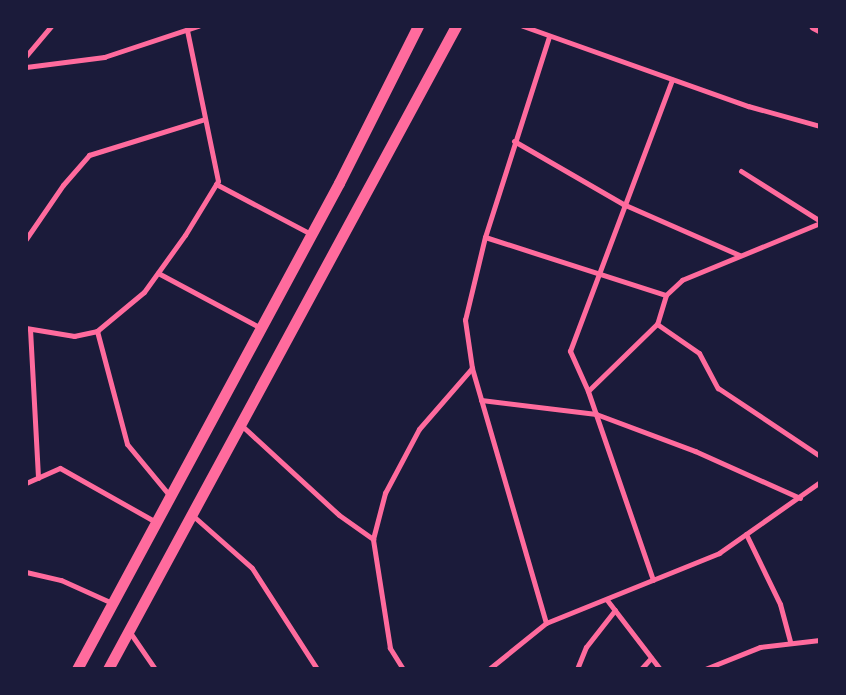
<!DOCTYPE html>
<style>
body{margin:0}
#map{position:relative;width:846px;height:695px;overflow:hidden;background:#1b1b3a;font-family:"Alegreya Sans",sans-serif}
div>[style]{position:absolute}
.minor>*{height:5px;margin:-2.5px;padding:0 2.5px;transform-origin:2.5px;border-radius:2.5px;background:#ff6b9d}
.secondary>*{height:10px;margin:-5px;padding:0 5px;transform-origin:5px;border-radius:5px;background:#ff6b9d}
.trunk>*{height:11px;margin:-5.5px;padding:0 5.5px;transform-origin:5.5px;border-radius:5.5px;background:#ff6b9d}
span{translate:-50% -50%;white-space:nowrap;text-align:center;line-height:1.15;-webkit-text-stroke:4px #1b1b3a;paint-order:stroke}
.frame{position:absolute;inset:0;border:28px solid #1b1b3a;pointer-events:none}
</style>
<div id="map">
<div class="minor">
<div style="left:523px;top:26px;width:239px;rotate:19.6deg"></div>
<div style="left:748px;top:106px;width:75px;rotate:15.5deg"></div>
<div style="left:26px;top:56px;width:39px;rotate:-50deg"></div>
<div style="left:26px;top:67px;width:79px;rotate:-7.3deg"></div>
<div style="left:104px;top:57px;width:99px;rotate:-18.3deg"></div>
<div style="left:514px;top:141px;width:126px;rotate:30deg"></div>
<div style="left:623px;top:204px;width:127px;rotate:23.7deg"></div>
<div style="left:741px;top:171px;width:93px;rotate:32.3deg"></div>
<div style="left:216px;top:184px;width:107px;rotate:27.8deg"></div>
<div style="left:820px;top:223px;width:149px;rotate:157.6deg"></div>
<div style="left:682px;top:280px;width:22px;rotate:137deg"></div>
<div style="left:666px;top:295px;width:30px;rotate:107deg"></div>
<div style="left:657px;top:324px;width:51px;rotate:34.6deg"></div>
<div style="left:699px;top:353px;width:40px;rotate:62deg"></div>
<div style="left:718px;top:388px;width:123px;rotate:33.7deg"></div>
<div style="left:485px;top:237px;width:190px;rotate:17.8deg"></div>
<div style="left:26px;top:239px;width:65px;rotate:-55.6deg"></div>
<div style="left:63px;top:185px;width:40px;rotate:-49deg"></div>
<div style="left:89px;top:155px;width:121px;rotate:-17.2deg"></div>
<div style="left:158px;top:273px;width:117px;rotate:28.1deg"></div>
<div style="left:26px;top:328px;width:49px;rotate:9.5deg"></div>
<div style="left:74px;top:336px;width:24px;rotate:-12deg"></div>
<div style="left:97px;top:331px;width:61px;rotate:-39.7deg"></div>
<div style="left:144px;top:292px;width:70px;rotate:-54.3deg"></div>
<div style="left:185px;top:235px;width:63px;rotate:-58.6deg"></div>
<div style="left:218px;top:181px;width:154px;rotate:-101.6deg"></div>
<div style="left:30px;top:329px;width:149px;rotate:86.9deg"></div>
<div style="left:97px;top:331px;width:117px;rotate:75.1deg"></div>
<div style="left:127px;top:444px;width:67px;rotate:50.4deg"></div>
<div style="left:588px;top:391px;width:96px;rotate:-44.2deg"></div>
<div style="left:481px;top:400px;width:116px;rotate:6.9deg"></div>
<div style="left:596px;top:414px;width:106px;rotate:20.5deg"></div>
<div style="left:695px;top:451px;width:115px;rotate:24.1deg"></div>
<div style="left:240px;top:424px;width:134px;rotate:42.6deg"></div>
<div style="left:339px;top:515px;width:42px;rotate:35.2deg"></div>
<div style="left:26px;top:483px;width:37px;rotate:-24deg"></div>
<div style="left:60px;top:468px;width:110px;rotate:29.4deg"></div>
<div style="left:191px;top:514px;width:81px;rotate:41.5deg"></div>
<div style="left:252px;top:568px;width:120px;rotate:57.2deg"></div>
<div style="left:746px;top:534px;width:78px;rotate:64.1deg"></div>
<div style="left:780px;top:604px;width:39px;rotate:75deg"></div>
<div style="left:26px;top:572px;width:36px;rotate:13deg"></div>
<div style="left:61px;top:580px;width:56px;rotate:24.3deg"></div>
<div style="left:653px;top:580px;width:200px;rotate:-109deg"></div>
<div style="left:588px;top:391px;width:44px;rotate:-114.2deg"></div>
<div style="left:570px;top:351px;width:290px;rotate:-69.4deg"></div>
<div style="left:607px;top:600px;width:87px;rotate:52.5deg"></div>
<div style="left:546px;top:623px;width:266px;rotate:-106.2deg"></div>
<div style="left:472px;top:368px;width:49px;rotate:-98.3deg"></div>
<div style="left:465px;top:320px;width:85px;rotate:-76.5deg"></div>
<div style="left:485px;top:237px;width:210px;rotate:-72.3deg"></div>
<div style="left:129px;top:631px;width:46px;rotate:55.6deg"></div>
<div style="left:403px;top:669px;width:25px;rotate:-122deg"></div>
<div style="left:390px;top:648px;width:110px;rotate:-98.9deg"></div>
<div style="left:373px;top:539px;width:48px;rotate:-75.4deg"></div>
<div style="left:385px;top:493px;width:72px;rotate:-62deg"></div>
<div style="left:419px;top:429px;width:81px;rotate:-49deg"></div>
<div style="left:489px;top:669px;width:73px;rotate:-38.9deg"></div>
<div style="left:546px;top:623px;width:187px;rotate:-22deg"></div>
<div style="left:719px;top:553px;width:123px;rotate:-35.1deg"></div>
<div style="left:577px;top:669px;width:24px;rotate:-68deg"></div>
<div style="left:586px;top:647px;width:47px;rotate:-51.9deg"></div>
<div style="left:641px;top:669px;width:15px;rotate:-48deg"></div>
<div style="left:705px;top:669px;width:59px;rotate:-21.8deg"></div>
<div style="left:760px;top:647px;width:60px;rotate:-6.7deg"></div>
</div>
<div class="secondary">
<div style="left:814px;top:26px;width:7px;rotate:27deg"></div>
</div>
<div class="trunk">
<div style="left:77px;top:669px;width:552px;rotate:-61.67deg"></div>
<div style="left:339px;top:183px;width:176px;rotate:-63.3deg"></div>
<div style="left:108px;top:669px;width:731px;rotate:-61.58deg"></div>
</div>
<div class="frame"></div>
</div>
